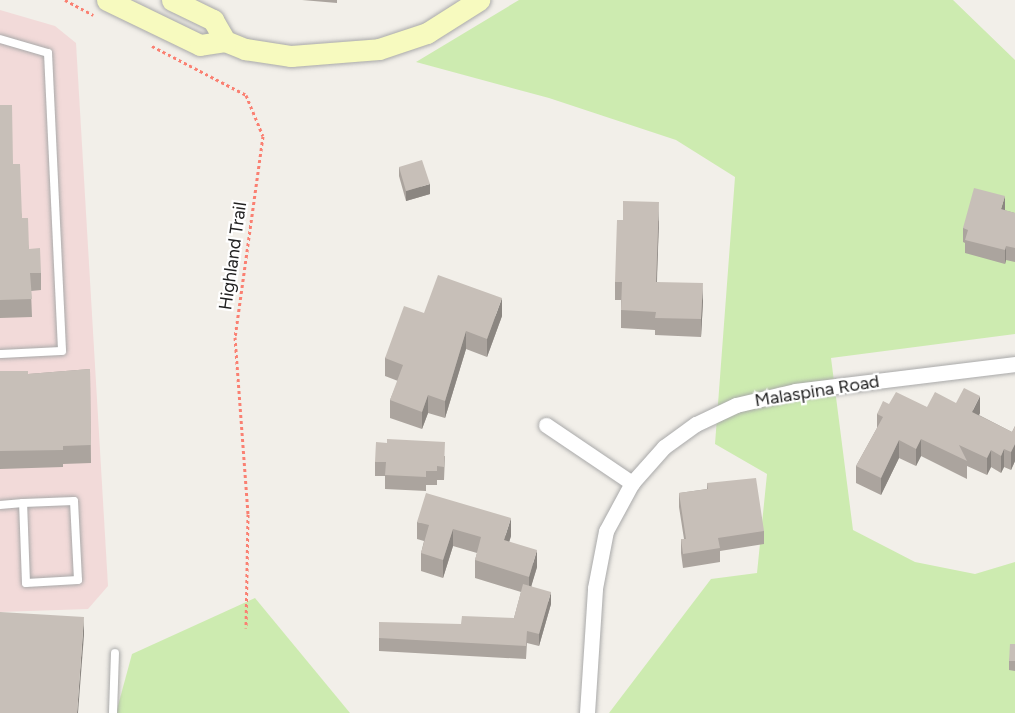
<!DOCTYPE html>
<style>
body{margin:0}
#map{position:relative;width:1015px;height:713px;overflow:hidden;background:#f2efe9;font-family:Figtree,sans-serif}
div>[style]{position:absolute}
.commercial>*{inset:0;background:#f2dad9}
.grass>*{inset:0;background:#cdebb0}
.path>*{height:3px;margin-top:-1.5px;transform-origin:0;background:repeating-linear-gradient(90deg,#fa8072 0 3px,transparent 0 6px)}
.roads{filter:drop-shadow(0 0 2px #a9a9a9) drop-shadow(0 0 2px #a9a9a9)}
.lane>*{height:8px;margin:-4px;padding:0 4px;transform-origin:4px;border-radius:4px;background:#fff}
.street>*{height:15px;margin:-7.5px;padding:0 7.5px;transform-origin:7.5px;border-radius:7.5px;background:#fff}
.secondary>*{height:21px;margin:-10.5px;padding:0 10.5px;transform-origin:10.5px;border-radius:10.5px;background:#f7fabf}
.wall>*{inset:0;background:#aba49e}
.shaded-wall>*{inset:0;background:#8b8681}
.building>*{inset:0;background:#c7bfb8}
span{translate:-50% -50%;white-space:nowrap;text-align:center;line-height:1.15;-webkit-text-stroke:4.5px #fff;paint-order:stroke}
.street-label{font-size:18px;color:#222}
</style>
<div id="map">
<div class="commercial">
<div style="clip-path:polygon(0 10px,55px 26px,76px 43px,108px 586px,88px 609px,0 612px)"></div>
</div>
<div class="grass">
<div style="clip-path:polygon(519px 0,953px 0,1015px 60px,1015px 334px,831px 358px,853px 530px,915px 562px,975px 574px,1015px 562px,1015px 713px,609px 713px,711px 579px,757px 573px,767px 474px,715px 444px,735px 177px,676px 140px,549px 98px,416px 62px)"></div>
<div style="clip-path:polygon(255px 598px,350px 713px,116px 713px,132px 654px)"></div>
</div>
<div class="path">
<div style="left:65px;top:0;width:32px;rotate:28deg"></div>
<div style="left:152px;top:46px;width:106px;rotate:27.5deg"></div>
<div style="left:246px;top:95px;width:44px;rotate:67.5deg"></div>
<div style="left:263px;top:136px;width:203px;rotate:97.9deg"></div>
<div style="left:235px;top:337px;width:177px;rotate:85.8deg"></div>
<div style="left:248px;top:514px;width:114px;rotate:91deg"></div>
</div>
<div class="roads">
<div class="lane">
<div style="left:0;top:39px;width:50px;rotate:16.3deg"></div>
<div style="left:48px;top:53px;width:298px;rotate:87.3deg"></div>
<div style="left:62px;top:351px;width:62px;rotate:177.2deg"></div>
<div style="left:0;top:505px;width:23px;rotate:-5deg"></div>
<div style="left:23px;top:503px;width:51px;rotate:-2.2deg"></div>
<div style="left:74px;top:501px;width:79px;rotate:87.1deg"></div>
<div style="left:78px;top:580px;width:52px;rotate:176.7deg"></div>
<div style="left:26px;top:583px;width:80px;rotate:-92.1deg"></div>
<div style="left:113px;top:713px;width:60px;rotate:-88.1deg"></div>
</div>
<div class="street">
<div style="left:546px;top:425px;width:104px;rotate:34deg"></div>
<div style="left:587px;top:713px;width:125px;rotate:-86.3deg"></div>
<div style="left:595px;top:588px;width:58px;rotate:-79.1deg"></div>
<div style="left:606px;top:531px;width:55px;rotate:-61.6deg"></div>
<div style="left:632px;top:483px;width:48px;rotate:-48.4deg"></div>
<div style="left:664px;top:447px;width:39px;rotate:-36deg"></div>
<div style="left:696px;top:424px;width:44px;rotate:-25.4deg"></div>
<div style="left:736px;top:405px;width:61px;rotate:-13.3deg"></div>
<div style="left:795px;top:391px;width:222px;rotate:-7deg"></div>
</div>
<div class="secondary">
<div style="left:107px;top:0;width:103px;rotate:25.8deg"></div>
<div style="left:200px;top:45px;width:25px;rotate:-9deg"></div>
<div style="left:225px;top:41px;width:22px;rotate:22deg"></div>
<div style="left:245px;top:49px;width:47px;rotate:8.7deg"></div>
<div style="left:291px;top:56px;width:88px;rotate:-4.5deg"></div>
<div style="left:379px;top:49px;width:51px;rotate:-18.4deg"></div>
<div style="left:427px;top:33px;width:62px;rotate:-32.4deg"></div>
<div style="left:172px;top:0;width:46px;rotate:26deg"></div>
<div style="left:213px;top:20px;width:24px;rotate:60deg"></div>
</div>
</div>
<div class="wall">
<div style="clip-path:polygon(302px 0,337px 0,337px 3px)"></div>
<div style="clip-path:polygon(0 105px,13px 164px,22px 218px,29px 249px,41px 273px,41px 290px,31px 291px,32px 317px,0 318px)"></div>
<div style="clip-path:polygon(399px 167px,430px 194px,406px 201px,399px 176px)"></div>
<div style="clip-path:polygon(1004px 210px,1015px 213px,1015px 262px,1006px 260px,1005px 264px,965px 253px,965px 243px,963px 242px,963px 228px)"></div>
<div style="clip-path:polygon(659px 220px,657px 282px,703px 301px,701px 337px,655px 335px,655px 330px,621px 328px,621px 300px,615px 300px,615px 282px)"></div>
<div style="clip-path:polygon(424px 313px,502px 316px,487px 357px,466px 349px,445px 418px,428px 413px,422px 429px,390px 418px,390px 400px,398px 381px,385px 376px,385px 358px)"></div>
<div style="clip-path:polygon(90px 369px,91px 463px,63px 464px,63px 467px,0 469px,0 371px,28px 374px)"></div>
<div style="clip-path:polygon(956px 403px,980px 413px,979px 415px,1012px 432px,1015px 426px,1015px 461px,1011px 470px,1004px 467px,1001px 473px,991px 467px,987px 475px,967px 466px,967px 479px,921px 456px,916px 466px,899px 458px,881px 495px,856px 483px,856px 466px,877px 428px,877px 414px,889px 404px,927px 407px)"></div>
<div style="clip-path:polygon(445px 456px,444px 480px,437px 480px,437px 485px,426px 485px,426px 491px,385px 489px,385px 476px,375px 476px,375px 462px)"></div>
<div style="clip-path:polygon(707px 483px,764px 531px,764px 544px,720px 551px,720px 562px,683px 568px,681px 553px,681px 539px,684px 539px,679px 507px,679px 493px,707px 489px)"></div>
<div style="clip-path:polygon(417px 522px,511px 536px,509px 542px,537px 567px,531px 586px,551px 604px,539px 646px,527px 643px,526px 659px,379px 651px,379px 638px,461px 624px,514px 618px,521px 592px,475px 578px,475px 560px,477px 553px,453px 546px,443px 578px,421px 571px,421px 553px,424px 541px,417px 539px)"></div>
<div style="clip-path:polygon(1015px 644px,1015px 671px,1009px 670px,1009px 661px)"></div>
</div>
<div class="shaded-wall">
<div style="clip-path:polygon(430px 184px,430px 194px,406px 201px,406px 191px)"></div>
<div style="clip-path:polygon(1005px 196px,1005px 210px,1001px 223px,1001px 209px)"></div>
<div style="clip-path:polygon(659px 202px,659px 220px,656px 299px,656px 282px)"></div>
<div style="clip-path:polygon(1006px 246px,1006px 260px,1005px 264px,1005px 250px)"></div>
<div style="clip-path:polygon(703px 283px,703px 301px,701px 337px,701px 319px)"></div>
<div style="clip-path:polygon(502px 298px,502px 316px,487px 357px,487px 339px)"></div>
<div style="clip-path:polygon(466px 331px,466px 349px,445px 418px,445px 401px)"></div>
<div style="clip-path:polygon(428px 395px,428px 413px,422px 429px,422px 412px)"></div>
<div style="clip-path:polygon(980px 396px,980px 413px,972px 429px,972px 412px)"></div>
<div style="clip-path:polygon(921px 439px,921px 456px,916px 466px,916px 449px)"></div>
<div style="clip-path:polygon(899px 440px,899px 458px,881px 495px,881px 478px)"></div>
<div style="clip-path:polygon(1015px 444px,1015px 461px,1011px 470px,1011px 452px)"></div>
<div style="clip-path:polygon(1004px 449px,1004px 467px,1001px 473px,1001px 456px)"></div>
<div style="clip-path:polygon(991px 450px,991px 467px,987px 475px,987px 458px)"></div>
<div style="clip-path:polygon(511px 518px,511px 536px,504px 558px,504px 540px)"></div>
<div style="clip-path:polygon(453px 529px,453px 546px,443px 578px,443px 560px)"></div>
<div style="clip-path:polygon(537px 550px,537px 567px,529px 594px,529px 577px)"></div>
<div style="clip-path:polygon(551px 592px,551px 604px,539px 646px,539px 634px)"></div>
<div style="clip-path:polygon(84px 617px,84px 635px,78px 713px,77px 713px)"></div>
</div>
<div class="building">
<div style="clip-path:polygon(0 105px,12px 105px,13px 164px,20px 164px,22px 218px,28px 218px,29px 249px,40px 248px,41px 273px,30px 273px,32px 299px,0 300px)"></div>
<div style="clip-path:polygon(422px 160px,430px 184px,406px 191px,399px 167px)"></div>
<div style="clip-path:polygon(974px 188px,1005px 196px,1001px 209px,1015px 213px,1015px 248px,1006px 246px,1005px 250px,965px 240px,968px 230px,963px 228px)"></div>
<div style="clip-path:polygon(623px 201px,659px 202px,656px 282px,703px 283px,701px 319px,655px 318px,656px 312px,621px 310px,622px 282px,615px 282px,617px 220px,623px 220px)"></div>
<div style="clip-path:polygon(438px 275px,502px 298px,487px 339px,466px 331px,445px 401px,428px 395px,422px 412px,390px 400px,403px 365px,385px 358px,404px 306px,424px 313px)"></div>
<div style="clip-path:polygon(90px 369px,91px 445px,63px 446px,63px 450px,0 451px,0 371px,28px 371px,28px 374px)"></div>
<div style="clip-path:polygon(964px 388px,980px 396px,972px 412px,1012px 432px,1015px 426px,1015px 444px,1011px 452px,1004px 449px,1001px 456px,991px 450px,987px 458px,959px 445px,967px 461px,921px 439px,916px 449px,899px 440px,881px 478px,856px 466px,883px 417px,877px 414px,883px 401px,889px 404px,896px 392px,927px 407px,935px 392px,956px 403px)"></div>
<div style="clip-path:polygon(387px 439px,445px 442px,444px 467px,437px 466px,437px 471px,426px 471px,426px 477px,385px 475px,386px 462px,375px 462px,376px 442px,387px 443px)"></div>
<div style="clip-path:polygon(756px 478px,764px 531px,718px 538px,720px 548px,683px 554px,681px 539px,686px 539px,679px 493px,708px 489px,707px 483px)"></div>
<div style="clip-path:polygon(426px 493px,511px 518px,504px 540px,537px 550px,529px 577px,475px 560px,481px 537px,453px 529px,443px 560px,421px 553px,429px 525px,417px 522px)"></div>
<div style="clip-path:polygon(523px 584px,551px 592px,539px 634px,527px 631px,526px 646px,379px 638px,379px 622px,461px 624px,462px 616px,514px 618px)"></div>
<div style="clip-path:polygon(0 612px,84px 617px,77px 713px,0 713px)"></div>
<div style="clip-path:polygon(1010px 644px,1015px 644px,1015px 661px,1009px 661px)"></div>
</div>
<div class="street-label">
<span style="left:233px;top:256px;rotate:-82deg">Highland Trail</span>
<span style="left:817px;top:391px;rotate:-9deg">Malaspina Road</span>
</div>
</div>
